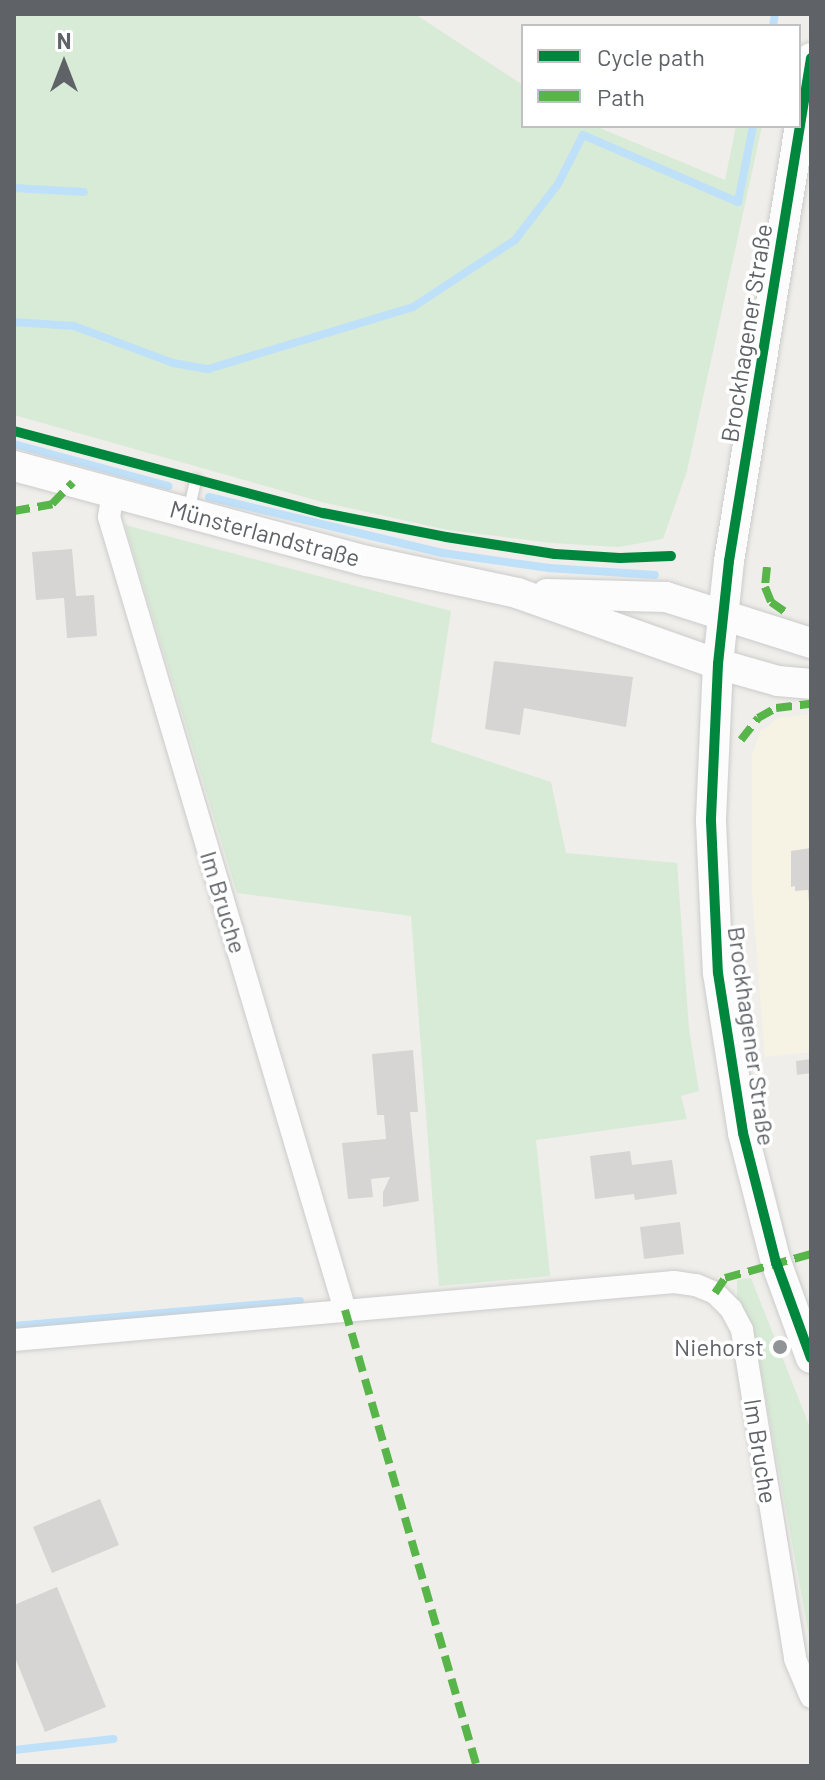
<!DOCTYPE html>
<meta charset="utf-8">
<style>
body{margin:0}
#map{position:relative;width:825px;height:1780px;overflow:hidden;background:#efeeea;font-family:Barlow,sans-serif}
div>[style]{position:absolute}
.commercial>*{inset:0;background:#f7f3e4}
.green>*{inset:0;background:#d8ebd6}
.stream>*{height:8px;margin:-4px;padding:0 4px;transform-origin:4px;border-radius:4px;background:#bfe0f9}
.building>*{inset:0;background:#d6d5d3}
.roads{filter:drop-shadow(0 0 2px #cbcccc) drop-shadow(0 0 2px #cbcccc)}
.service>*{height:11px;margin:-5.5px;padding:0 5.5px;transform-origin:5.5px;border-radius:5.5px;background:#fdfcfc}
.minor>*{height:22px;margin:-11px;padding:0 11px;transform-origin:11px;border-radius:11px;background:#fdfcfc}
.secondary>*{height:30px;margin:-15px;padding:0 15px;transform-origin:15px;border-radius:15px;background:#fdfcfc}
.quiet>*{height:8px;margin-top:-4px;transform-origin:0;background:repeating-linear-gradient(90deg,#58b549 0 16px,transparent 0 24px)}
.cycleway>*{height:10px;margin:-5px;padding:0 5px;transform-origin:5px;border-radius:5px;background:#00873e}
.dots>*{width:22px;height:22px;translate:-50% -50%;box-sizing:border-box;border:4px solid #fff;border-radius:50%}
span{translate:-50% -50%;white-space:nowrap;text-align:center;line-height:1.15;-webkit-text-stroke:7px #fff;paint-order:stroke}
.street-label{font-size:24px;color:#5f6368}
.poi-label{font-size:24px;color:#5f6368}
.right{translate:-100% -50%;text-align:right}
.frame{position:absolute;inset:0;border:16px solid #5f6368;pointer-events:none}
.legend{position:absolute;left:521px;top:24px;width:280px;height:104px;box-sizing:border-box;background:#fff;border:2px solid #bfc1c3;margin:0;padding:10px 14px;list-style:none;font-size:24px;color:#5f6368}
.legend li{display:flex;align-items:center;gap:16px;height:40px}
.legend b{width:40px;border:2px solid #bfc1c3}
.north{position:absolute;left:24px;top:24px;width:80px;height:80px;-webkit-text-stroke:6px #fff;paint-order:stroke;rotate:0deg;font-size:22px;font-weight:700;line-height:32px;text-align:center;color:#5f6368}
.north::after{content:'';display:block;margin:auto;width:28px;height:36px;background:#5f6368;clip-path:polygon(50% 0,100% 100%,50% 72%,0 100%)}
</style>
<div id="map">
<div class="commercial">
<div style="clip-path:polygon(811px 714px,811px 1052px,765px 1057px,752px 891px,752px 755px,760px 732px,778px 718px)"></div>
</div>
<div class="green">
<div style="clip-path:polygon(14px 14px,415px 14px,523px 85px,523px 126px,595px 126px,725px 180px,736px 126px,762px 126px,687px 471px,663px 539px,619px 547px,552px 543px,448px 530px,322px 502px,14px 415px)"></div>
<div style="clip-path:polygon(125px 525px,451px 611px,431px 742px,551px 782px,566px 853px,677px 863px,689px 1029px,699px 1091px,681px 1096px,687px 1119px,536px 1140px,550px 1276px,439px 1286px,411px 916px,237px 893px)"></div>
<div style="clip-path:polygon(751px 1278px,811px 1430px,811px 1647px,753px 1328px,737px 1298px,737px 1280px)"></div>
</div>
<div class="stream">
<div style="left:773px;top:26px;width:12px;rotate:-81deg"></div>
<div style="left:14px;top:188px;width:70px;rotate:3.3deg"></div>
<div style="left:14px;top:322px;width:60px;rotate:3.8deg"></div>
<div style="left:74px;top:326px;width:106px;rotate:20.5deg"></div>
<div style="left:173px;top:363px;width:36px;rotate:10deg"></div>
<div style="left:208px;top:369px;width:214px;rotate:-16.8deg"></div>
<div style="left:413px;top:307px;width:122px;rotate:-33.3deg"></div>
<div style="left:515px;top:240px;width:71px;rotate:-52.5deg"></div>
<div style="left:558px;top:184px;width:55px;rotate:-63deg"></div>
<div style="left:583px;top:135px;width:169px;rotate:23.4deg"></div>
<div style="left:738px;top:202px;width:77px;rotate:-78.8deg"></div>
<div style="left:14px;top:444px;width:160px;rotate:15.3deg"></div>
<div style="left:209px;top:497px;width:241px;rotate:13.5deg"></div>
<div style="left:443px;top:553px;width:107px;rotate:8.1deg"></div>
<div style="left:549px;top:568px;width:106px;rotate:3.8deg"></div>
<div style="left:14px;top:1326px;width:287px;rotate:-5deg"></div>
<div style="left:14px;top:1750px;width:100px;rotate:-6.3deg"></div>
</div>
<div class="building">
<div style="clip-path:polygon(72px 549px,76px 596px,94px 595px,97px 636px,67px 638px,64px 598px,36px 600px,32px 552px)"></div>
<div style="clip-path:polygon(494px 661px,633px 677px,626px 727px,524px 708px,520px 735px,485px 729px)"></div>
<div style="clip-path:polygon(811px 848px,811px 902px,809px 902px,808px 890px,795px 891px,795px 886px,791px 887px,791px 851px)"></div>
<div style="clip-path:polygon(413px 1050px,418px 1112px,410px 1112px,419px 1201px,383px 1207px,383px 1192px,390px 1177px,371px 1179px,373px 1197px,348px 1199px,342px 1143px,386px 1139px,384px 1115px,377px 1115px,372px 1054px)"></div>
<div style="clip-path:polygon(811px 1059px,811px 1073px,797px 1075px,796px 1061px)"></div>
<div style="clip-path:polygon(630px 1151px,632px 1165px,672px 1160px,677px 1194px,635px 1200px,634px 1194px,595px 1199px,590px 1156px)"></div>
<div style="clip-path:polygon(680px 1222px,684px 1254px,644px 1259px,640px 1227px)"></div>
<div style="clip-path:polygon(100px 1499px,119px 1545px,52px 1573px,33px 1527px)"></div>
<div style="clip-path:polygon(57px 1587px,106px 1707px,45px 1732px,14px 1655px,14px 1605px)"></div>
</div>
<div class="roads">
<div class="service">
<div style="left:188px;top:511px;width:32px;rotate:-77deg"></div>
</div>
<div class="minor">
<div style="left:113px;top:492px;width:25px;rotate:99deg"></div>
<div style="left:109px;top:517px;width:827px;rotate:73.43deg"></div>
<div style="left:14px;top:1340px;width:663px;rotate:-5.02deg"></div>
<div style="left:674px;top:1282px;width:22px;rotate:8deg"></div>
<div style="left:696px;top:1285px;width:21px;rotate:23deg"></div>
<div style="left:715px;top:1293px;width:23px;rotate:45deg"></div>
<div style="left:731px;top:1309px;width:24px;rotate:62deg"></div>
<div style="left:742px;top:1330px;width:333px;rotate:80.8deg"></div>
<div style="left:795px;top:1659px;width:41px;rotate:67.2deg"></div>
</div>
<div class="secondary">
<div style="left:811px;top:58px;width:510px;rotate:99.26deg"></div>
<div style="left:729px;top:561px;width:104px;rotate:96.1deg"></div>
<div style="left:718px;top:664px;width:157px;rotate:92.6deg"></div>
<div style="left:711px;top:821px;width:152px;rotate:87.4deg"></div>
<div style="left:718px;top:973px;width:162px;rotate:81.1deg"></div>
<div style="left:743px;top:1133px;width:133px;rotate:75.7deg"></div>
<div style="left:776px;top:1262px;width:102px;rotate:70deg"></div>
<div style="left:14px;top:466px;width:366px;rotate:15.1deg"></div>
<div style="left:367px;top:561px;width:153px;rotate:12deg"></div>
<div style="left:517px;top:593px;width:213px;rotate:19.5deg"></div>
<div style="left:718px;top:664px;width:62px;rotate:15.8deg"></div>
<div style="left:778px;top:681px;width:33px;rotate:5deg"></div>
<div style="left:547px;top:594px;width:119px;rotate:1.4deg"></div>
<div style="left:666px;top:597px;width:152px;rotate:17.6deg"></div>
</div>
</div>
<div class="quiet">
<div style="left:14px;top:511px;width:39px;rotate:-10deg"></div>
<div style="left:52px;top:504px;width:30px;rotate:-46deg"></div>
<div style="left:767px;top:567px;width:20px;rotate:96deg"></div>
<div style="left:765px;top:587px;width:16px;rotate:68deg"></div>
<div style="left:771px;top:602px;width:21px;rotate:35deg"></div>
<div style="left:741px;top:740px;width:28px;rotate:-52deg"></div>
<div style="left:758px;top:718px;width:21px;rotate:-29deg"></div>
<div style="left:776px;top:708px;width:35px;rotate:-7deg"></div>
<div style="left:715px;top:1293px;width:18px;rotate:-56deg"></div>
<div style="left:725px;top:1278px;width:89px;rotate:-15.6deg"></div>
<div style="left:345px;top:1310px;width:475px;rotate:73.9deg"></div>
</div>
<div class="cycleway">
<div style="left:811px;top:58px;width:510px;rotate:99.26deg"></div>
<div style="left:729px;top:561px;width:104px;rotate:96.1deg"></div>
<div style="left:718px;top:664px;width:157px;rotate:92.6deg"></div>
<div style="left:711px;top:821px;width:152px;rotate:87.4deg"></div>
<div style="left:718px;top:973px;width:162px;rotate:81.1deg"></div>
<div style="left:743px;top:1133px;width:133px;rotate:75.7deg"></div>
<div style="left:776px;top:1262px;width:102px;rotate:70deg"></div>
<div style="left:14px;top:431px;width:320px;rotate:14.9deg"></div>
<div style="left:323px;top:513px;width:125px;rotate:11deg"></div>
<div style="left:446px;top:537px;width:110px;rotate:8.9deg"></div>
<div style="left:555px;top:554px;width:65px;rotate:3.5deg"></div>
<div style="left:620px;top:558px;width:51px;rotate:-2.2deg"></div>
</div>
<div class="dots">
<div style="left:780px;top:1347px;background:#919496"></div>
</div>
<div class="street-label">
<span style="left:746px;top:333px;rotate:-81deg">Brockhagener Straße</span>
<span style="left:265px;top:533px;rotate:15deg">Münsterlandstraße</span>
<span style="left:224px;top:902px;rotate:73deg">Im Bruche</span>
<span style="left:752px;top:1036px;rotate:82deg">Brockhagener Straße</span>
<span style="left:761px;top:1451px;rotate:81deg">Im Bruche</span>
</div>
<div class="poi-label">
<span class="right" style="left:764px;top:1347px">Niehorst</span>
</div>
<div class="frame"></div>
<ul class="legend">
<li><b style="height:10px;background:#00873e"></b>Cycle path</li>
<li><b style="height:10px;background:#58b549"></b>Path</li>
</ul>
<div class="north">N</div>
</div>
